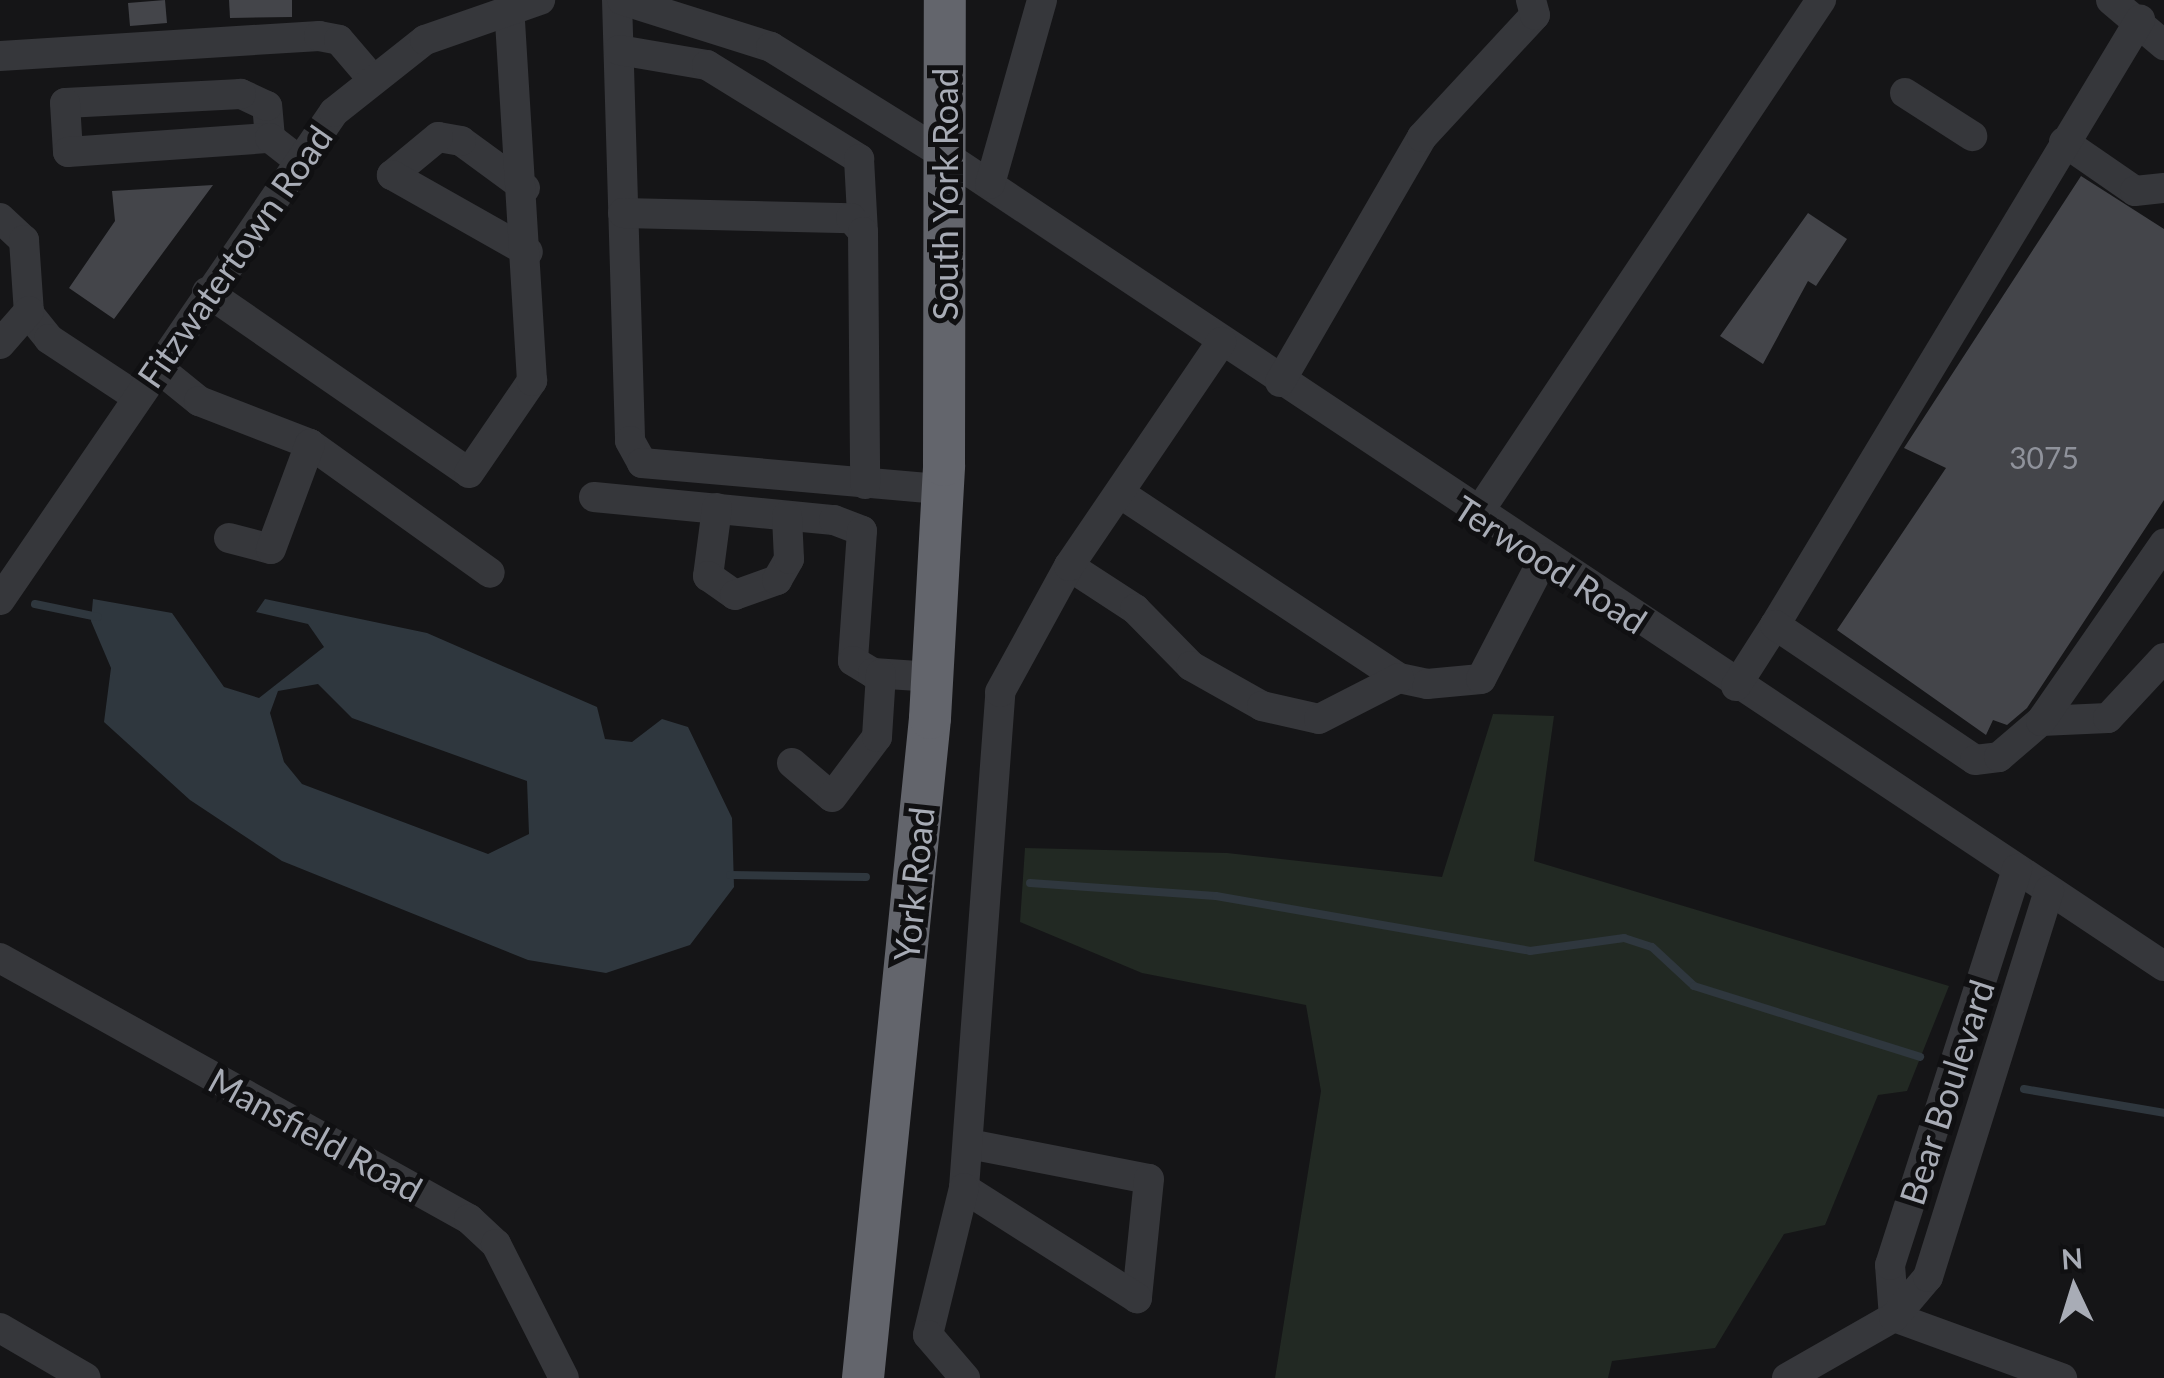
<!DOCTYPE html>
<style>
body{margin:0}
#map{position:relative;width:2164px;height:1378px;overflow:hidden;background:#151517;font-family:Lato,sans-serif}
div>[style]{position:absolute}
.green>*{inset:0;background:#222923}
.water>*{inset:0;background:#2f373e}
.stream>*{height:8px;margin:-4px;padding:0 4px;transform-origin:4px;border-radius:4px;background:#2f373e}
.building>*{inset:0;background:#44454a}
.minor>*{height:30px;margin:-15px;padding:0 15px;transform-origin:15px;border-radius:15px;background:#36373b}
.highway>*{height:42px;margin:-21px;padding:0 21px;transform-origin:21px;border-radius:21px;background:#63656c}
span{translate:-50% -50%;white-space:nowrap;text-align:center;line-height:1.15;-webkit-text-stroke:10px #101012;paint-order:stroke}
.number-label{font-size:30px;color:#8f929b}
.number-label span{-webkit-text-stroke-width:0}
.street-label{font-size:35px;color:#a8acb6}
.north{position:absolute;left:2024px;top:1238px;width:100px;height:100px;-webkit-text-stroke:8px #101012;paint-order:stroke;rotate:356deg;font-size:28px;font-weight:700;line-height:40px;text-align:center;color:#a8acb6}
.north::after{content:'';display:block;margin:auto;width:35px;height:45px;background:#a8acb6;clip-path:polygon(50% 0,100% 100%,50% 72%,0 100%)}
</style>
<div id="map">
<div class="green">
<div style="clip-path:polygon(1493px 714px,1554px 716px,1534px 861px,1949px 986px,1907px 1091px,1878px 1095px,1825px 1225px,1784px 1234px,1715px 1348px,1612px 1361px,1608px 1378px,1275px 1378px,1321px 1091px,1306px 1005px,1142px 973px,1020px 922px,1025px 848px,1227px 853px,1442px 877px)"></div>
</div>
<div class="water">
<div style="clip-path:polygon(evenodd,93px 599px,172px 613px,224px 687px,259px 698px,324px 647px,308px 624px,256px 612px,265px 599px,427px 633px,597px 707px,605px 739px,632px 742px,662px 719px,688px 727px,732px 818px,734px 887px,690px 945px,606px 973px,528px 960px,282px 861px,190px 800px,104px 722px,111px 668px,91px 621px,93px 599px,318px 684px,352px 718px,527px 781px,529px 834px,488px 854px,302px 784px,284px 762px,270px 713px,278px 691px,318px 684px)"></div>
</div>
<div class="stream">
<div style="left:35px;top:604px;width:64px;rotate:11.7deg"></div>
<div style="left:730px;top:875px;width:136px;rotate:0.8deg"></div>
<div style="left:1030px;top:883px;width:186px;rotate:4deg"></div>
<div style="left:1216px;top:896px;width:319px;rotate:9.9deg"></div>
<div style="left:1530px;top:951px;width:95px;rotate:-7.9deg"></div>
<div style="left:1624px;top:938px;width:29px;rotate:18deg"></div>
<div style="left:1652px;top:947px;width:57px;rotate:42.9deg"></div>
<div style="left:1694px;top:986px;width:237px;rotate:17.4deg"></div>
<div style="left:2024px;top:1089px;width:142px;rotate:9.7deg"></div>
</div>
<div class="building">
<div style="clip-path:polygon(165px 0,167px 23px,130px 26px,128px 3px)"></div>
<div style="clip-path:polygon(229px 0,292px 0,292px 17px,230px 18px)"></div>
<div style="clip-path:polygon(2081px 176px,2164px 229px,2164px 500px,2027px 708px,2007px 725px,1993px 720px,1986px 735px,1837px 630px,1946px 468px,1904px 448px)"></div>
<div style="clip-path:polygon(213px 185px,114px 319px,69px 288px,115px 221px,112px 191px)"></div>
<div style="clip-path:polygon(1808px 213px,1847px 239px,1816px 286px,1808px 281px,1763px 364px,1720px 336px)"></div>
</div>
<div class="minor">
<div style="left:617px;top:0;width:441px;rotate:88.3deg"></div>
<div style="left:630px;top:441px;width:25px;rotate:61deg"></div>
<div style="left:642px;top:463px;width:301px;rotate:5deg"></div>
<div style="left:622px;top:0;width:156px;rotate:17.5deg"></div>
<div style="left:771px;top:47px;width:203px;rotate:31.9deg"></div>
<div style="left:943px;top:154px;width:1466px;rotate:33.63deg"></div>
<div style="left:2111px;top:0;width:70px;rotate:40.3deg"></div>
<div style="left:619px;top:50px;width:89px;rotate:9.7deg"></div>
<div style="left:707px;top:65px;width:179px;rotate:31.7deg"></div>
<div style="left:859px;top:159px;width:73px;rotate:86.9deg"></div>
<div style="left:0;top:56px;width:320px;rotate:-3.6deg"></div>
<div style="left:319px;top:36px;width:20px;rotate:11deg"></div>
<div style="left:339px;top:40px;width:46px;rotate:49.4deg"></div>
<div style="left:1905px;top:93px;width:80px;rotate:32.7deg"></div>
<div style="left:270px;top:138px;width:32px;rotate:-95deg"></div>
<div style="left:267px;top:106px;width:29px;rotate:-155deg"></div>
<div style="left:241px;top:94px;width:176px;rotate:177.1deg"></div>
<div style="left:65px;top:103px;width:49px;rotate:86.5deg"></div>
<div style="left:68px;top:152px;width:202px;rotate:-4deg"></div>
<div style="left:270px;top:138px;width:34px;rotate:38deg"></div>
<div style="left:2064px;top:142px;width:86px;rotate:34.6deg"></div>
<div style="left:2135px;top:191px;width:29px;rotate:-6deg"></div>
<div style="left:990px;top:184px;width:191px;rotate:-74.2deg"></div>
<div style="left:525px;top:188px;width:79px;rotate:-143.7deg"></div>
<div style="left:461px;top:141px;width:23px;rotate:-170deg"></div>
<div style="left:438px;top:137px;width:60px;rotate:140.4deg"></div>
<div style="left:392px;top:175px;width:156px;rotate:29.5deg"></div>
<div style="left:623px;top:213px;width:228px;rotate:1.3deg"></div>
<div style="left:851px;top:218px;width:18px;rotate:49deg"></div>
<div style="left:863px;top:232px;width:252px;rotate:89.5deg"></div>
<div style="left:0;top:218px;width:33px;rotate:43deg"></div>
<div style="left:24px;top:240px;width:74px;rotate:86.1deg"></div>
<div style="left:29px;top:314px;width:32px;rotate:51deg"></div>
<div style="left:49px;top:339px;width:105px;rotate:33.4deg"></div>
<div style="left:207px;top:292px;width:318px;rotate:34.6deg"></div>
<div style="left:469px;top:473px;width:112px;rotate:-55.6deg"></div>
<div style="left:532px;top:381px;width:377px;rotate:-93.5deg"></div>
<div style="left:0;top:344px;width:44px;rotate:-48.7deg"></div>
<div style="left:157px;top:367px;width:54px;rotate:39deg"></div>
<div style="left:199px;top:401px;width:119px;rotate:21.2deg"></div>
<div style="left:310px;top:444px;width:221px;rotate:35.6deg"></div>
<div style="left:1280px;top:382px;width:283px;rotate:-59.9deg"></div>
<div style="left:1422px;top:137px;width:166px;rotate:-47.2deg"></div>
<div style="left:1535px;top:15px;width:16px;rotate:-105deg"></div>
<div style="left:1121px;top:494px;width:333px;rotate:33.5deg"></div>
<div style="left:1399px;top:678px;width:29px;rotate:12deg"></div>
<div style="left:1427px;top:684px;width:54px;rotate:-5.3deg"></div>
<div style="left:1481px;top:679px;width:136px;rotate:-62.5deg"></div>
<div style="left:594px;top:497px;width:241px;rotate:5.5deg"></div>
<div style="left:834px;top:520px;width:30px;rotate:21deg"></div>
<div style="left:862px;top:531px;width:130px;rotate:94deg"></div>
<div style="left:853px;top:661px;width:23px;rotate:31deg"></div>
<div style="left:873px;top:673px;width:60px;rotate:3.8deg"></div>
<div style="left:717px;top:508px;width:69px;rotate:97.5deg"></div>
<div style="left:708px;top:576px;width:33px;rotate:35deg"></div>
<div style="left:735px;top:595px;width:45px;rotate:-19.7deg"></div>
<div style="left:777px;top:580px;width:24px;rotate:-60deg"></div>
<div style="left:789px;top:559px;width:43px;rotate:-92.7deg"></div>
<div style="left:1476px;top:516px;width:621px;rotate:-56.23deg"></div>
<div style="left:229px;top:538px;width:43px;rotate:14.7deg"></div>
<div style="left:271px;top:549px;width:112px;rotate:-69.6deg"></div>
<div style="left:1069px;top:566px;width:79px;rotate:33.1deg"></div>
<div style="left:1135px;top:609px;width:80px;rotate:45.5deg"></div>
<div style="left:1191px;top:666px;width:81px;rotate:29.4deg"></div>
<div style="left:1262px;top:706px;width:58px;rotate:12.8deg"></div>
<div style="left:1319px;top:719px;width:90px;rotate:-27.1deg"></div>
<div style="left:0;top:600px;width:591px;rotate:-55.61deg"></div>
<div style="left:334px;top:112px;width:116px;rotate:-38.4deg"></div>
<div style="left:425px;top:40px;width:122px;rotate:-19.2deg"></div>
<div style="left:1775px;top:625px;width:707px;rotate:-58.9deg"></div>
<div style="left:1736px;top:686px;width:72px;rotate:-57.4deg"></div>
<div style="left:1775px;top:625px;width:241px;rotate:34deg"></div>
<div style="left:1975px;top:760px;width:24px;rotate:-7deg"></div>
<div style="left:1999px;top:757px;width:55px;rotate:-40.6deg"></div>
<div style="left:2041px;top:721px;width:67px;rotate:-2.6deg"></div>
<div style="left:2108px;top:718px;width:82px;rotate:-47deg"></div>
<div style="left:2041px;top:721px;width:216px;rotate:-55.2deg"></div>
<div style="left:792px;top:763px;width:52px;rotate:40.4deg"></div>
<div style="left:832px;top:797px;width:75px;rotate:-53.1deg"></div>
<div style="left:877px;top:737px;width:63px;rotate:-86.4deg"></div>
<div style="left:0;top:958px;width:537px;rotate:29.1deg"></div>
<div style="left:469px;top:1219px;width:37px;rotate:43deg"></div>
<div style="left:496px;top:1244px;width:150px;rotate:63.1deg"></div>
<div style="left:969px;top:1144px;width:183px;rotate:11deg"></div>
<div style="left:1149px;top:1179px;width:120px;rotate:95.8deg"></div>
<div style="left:1137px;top:1298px;width:205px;rotate:-147.6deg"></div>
<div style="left:964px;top:1188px;width:497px;rotate:-85.8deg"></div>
<div style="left:1000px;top:692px;width:144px;rotate:-61.3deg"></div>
<div style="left:1069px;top:566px;width:271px;rotate:-55.8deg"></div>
<div style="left:964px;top:1188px;width:151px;rotate:103.8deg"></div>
<div style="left:928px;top:1335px;width:57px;rotate:49.3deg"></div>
<div style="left:1894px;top:1317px;width:52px;rotate:-94.4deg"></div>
<div style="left:1890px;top:1265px;width:416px;rotate:-72.2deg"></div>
<div style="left:1894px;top:1317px;width:179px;rotate:20deg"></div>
<div style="left:0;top:1328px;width:99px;rotate:30.2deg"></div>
<div style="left:1787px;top:1378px;width:123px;rotate:-29.7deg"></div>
<div style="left:1894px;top:1317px;width:52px;rotate:-49.6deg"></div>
<div style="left:1928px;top:1277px;width:405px;rotate:-72.6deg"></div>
</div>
<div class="highway">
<div style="left:863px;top:1378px;width:663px;rotate:-84.2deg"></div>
<div style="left:930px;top:718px;width:253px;rotate:-86.8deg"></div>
<div style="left:944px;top:465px;width:465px;rotate:-89.9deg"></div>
</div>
<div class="number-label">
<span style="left:2044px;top:457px">3075</span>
</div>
<div class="street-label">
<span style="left:944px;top:194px;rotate:-90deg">South York Road</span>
<span style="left:234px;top:256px;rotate:-55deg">Fitzwatertown Road</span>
<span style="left:1551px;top:564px;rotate:33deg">Terwood Road</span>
<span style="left:913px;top:884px;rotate:-84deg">York Road</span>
<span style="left:1946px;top:1092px;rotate:-72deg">Bear Boulevard</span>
<span style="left:316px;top:1134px;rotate:29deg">Mansfield Road</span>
</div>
<div class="north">N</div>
</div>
